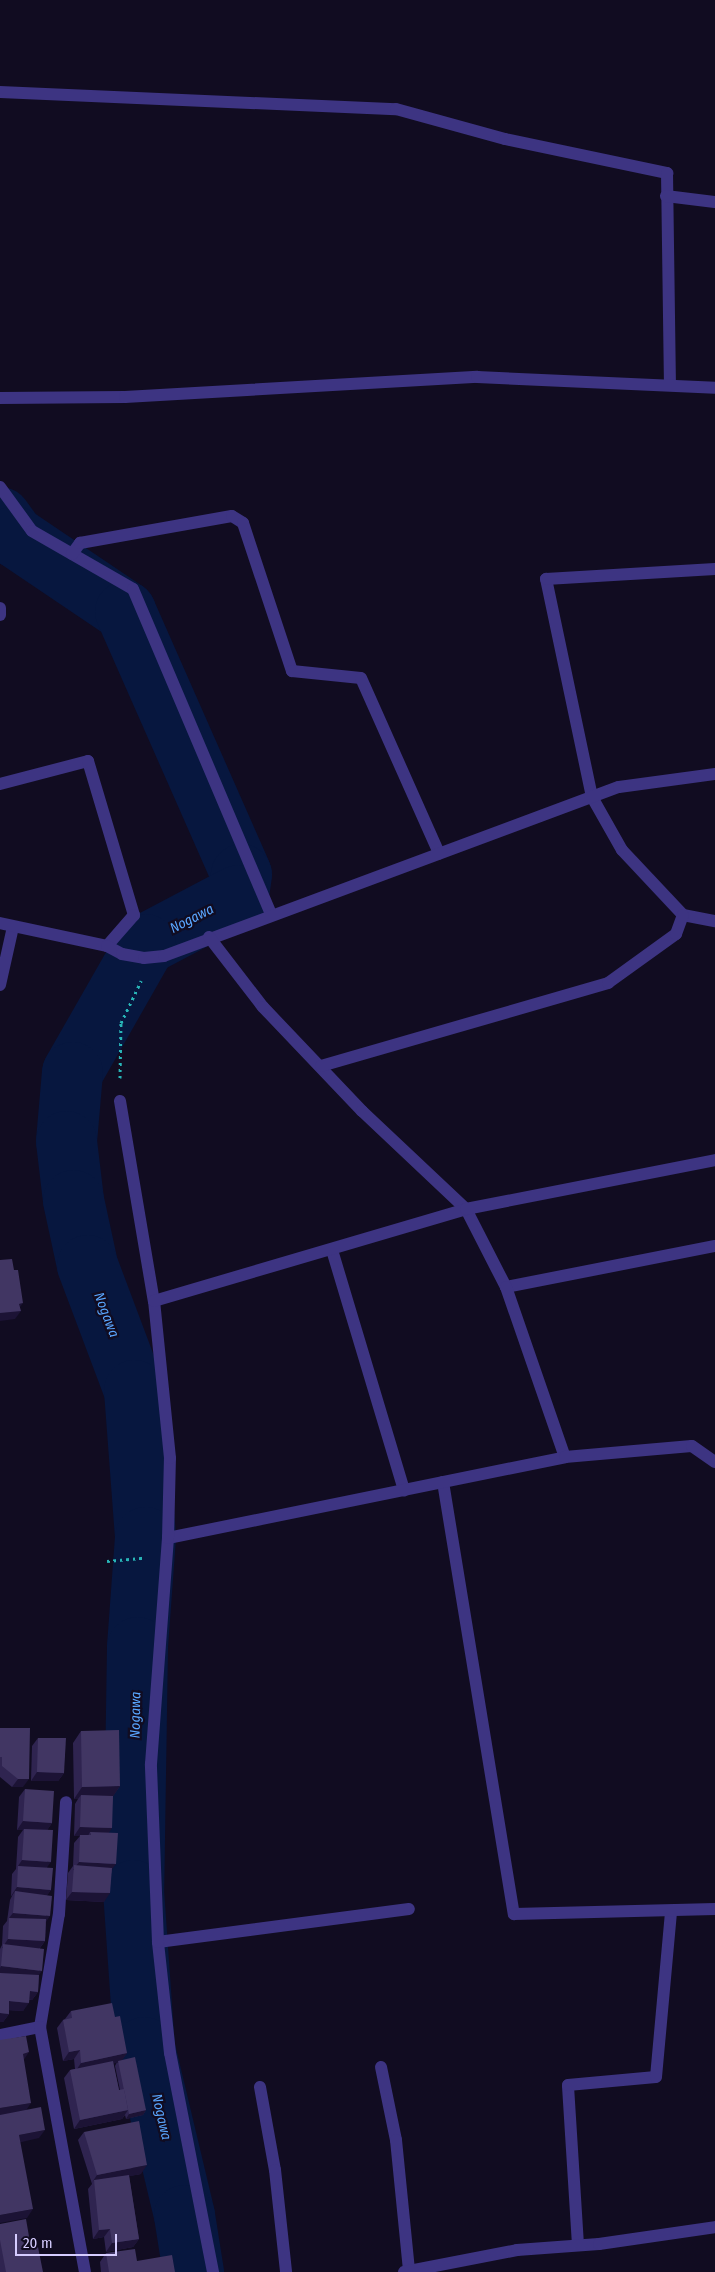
<!DOCTYPE html>
<style>
body{margin:0}
#map{position:relative;width:715px;height:2272px;overflow:hidden;background:#110c21;font-family:"Fira Sans Condensed",sans-serif}
div>[style]{position:absolute}
.river>*{height:61px;margin:-30.5px;padding:0 30.5px;transform-origin:30.5px;border-radius:30.5px;background:#07173f}
.path>*{height:3px;margin-top:-1.5px;transform-origin:0;background:repeating-linear-gradient(90deg,#28b5b7 0 2.5px,transparent 0 6.5px)}
.lane>*{height:12px;margin:-6px;padding:0 6px;transform-origin:6px;border-radius:6px;background:#3d3482}
.street>*{height:12px;margin:-6px;padding:0 6px;transform-origin:6px;border-radius:6px;background:#3d3482}
.wall>*{inset:0;background:#2f2450}
.shaded-wall>*{inset:0;background:#1c1335}
.building>*{inset:0;background:#413663}
span{translate:-50% -50%;white-space:nowrap;text-align:center;line-height:1.15;-webkit-text-stroke:4.5px #110c21;paint-order:stroke}
.water-label{font-size:14px;color:#5aa6ff;font-style:italic}
.scale{position:absolute;left:15px;top:2234px;width:102px;height:22px;box-sizing:border-box;border:2px solid #d5ccff;border-top:0;padding-left:6px;font-size:15px;line-height:18px;white-space:nowrap;color:#d5ccff;-webkit-text-stroke:4px #110c21;paint-order:stroke}
</style>
<div id="map">
<div class="river">
<div style="left:0;top:517px;width:24px;rotate:54deg"></div>
<div style="left:14px;top:536px;width:134px;rotate:34deg"></div>
<div style="left:125px;top:611px;width:287px;rotate:66.2deg"></div>
<div style="left:241px;top:874px;width:21px;rotate:98deg"></div>
<div style="left:238px;top:895px;width:105px;rotate:152.2deg"></div>
<div style="left:145px;top:944px;width:147px;rotate:119.7deg"></div>
<div style="left:72px;top:1072px;width:69px;rotate:95deg"></div>
<div style="left:66px;top:1141px;width:59px;rotate:83.2deg"></div>
<div style="left:73px;top:1200px;width:66px;rotate:77.8deg"></div>
<div style="left:87px;top:1265px;width:134px;rotate:69.4deg"></div>
<div style="left:134px;top:1390px;width:147px;rotate:85.7deg"></div>
<div style="left:145px;top:1537px;width:110px;rotate:94.2deg"></div>
<div style="left:137px;top:1647px;width:243px;rotate:90.9deg"></div>
<div style="left:133px;top:1890px;width:157px;rotate:86deg"></div>
<div style="left:144px;top:2047px;width:173px;rotate:76.6deg"></div>
<div style="left:184px;top:2215px;width:58px;rotate:81deg"></div>
</div>
<div class="path">
<div style="left:120px;top:1078px;width:55px;rotate:-89deg"></div>
<div style="left:121px;top:1023px;width:47px;rotate:-64.5deg"></div>
<div style="left:107px;top:1561px;width:37px;rotate:-5deg"></div>
</div>
<div class="lane">
<div style="left:0;top:92px;width:396px;rotate:2.5deg"></div>
<div style="left:396px;top:109px;width:113px;rotate:15.4deg"></div>
<div style="left:505px;top:139px;width:166px;rotate:11.9deg"></div>
<div style="left:667px;top:173px;width:211px;rotate:89.2deg"></div>
<div style="left:666px;top:196px;width:49px;rotate:7deg"></div>
<div style="left:0;top:398px;width:125px;rotate:-0.5deg"></div>
<div style="left:0;top:487px;width:54px;rotate:54deg"></div>
<div style="left:32px;top:531px;width:116px;rotate:29.9deg"></div>
<div style="left:133px;top:589px;width:353px;rotate:67deg"></div>
<div style="left:72px;top:554px;width:14px;rotate:-54deg"></div>
<div style="left:80px;top:543px;width:154px;rotate:-10.1deg"></div>
<div style="left:232px;top:516px;width:13px;rotate:32deg"></div>
<div style="left:243px;top:523px;width:156px;rotate:71.7deg"></div>
<div style="left:292px;top:671px;width:69px;rotate:5.8deg"></div>
<div style="left:361px;top:678px;width:192px;rotate:66deg"></div>
<div style="left:0;top:784px;width:91px;rotate:-14.6deg"></div>
<div style="left:88px;top:761px;width:161px;rotate:73.4deg"></div>
<div style="left:134px;top:915px;width:41px;rotate:131.1deg"></div>
<div style="left:592px;top:797px;width:223px;rotate:-101.9deg"></div>
<div style="left:546px;top:579px;width:169px;rotate:-3.4deg"></div>
<div style="left:0;top:985px;width:59px;rotate:-77.4deg"></div>
<div style="left:120px;top:1101px;width:203px;rotate:80.4deg"></div>
<div style="left:332px;top:1250px;width:251px;rotate:73.3deg"></div>
<div style="left:506px;top:1287px;width:213px;rotate:-11.1deg"></div>
<div style="left:158px;top:1942px;width:253px;rotate:-7.5deg"></div>
<div style="left:40px;top:2027px;width:115px;rotate:-80.5deg"></div>
<div style="left:59px;top:1914px;width:112px;rotate:-86.4deg"></div>
<div style="left:381px;top:2067px;width:75px;rotate:78.4deg"></div>
<div style="left:396px;top:2140px;width:132px;rotate:84.3deg"></div>
<div style="left:260px;top:2087px;width:84px;rotate:79.8deg"></div>
<div style="left:275px;top:2170px;width:103px;rotate:83.8deg"></div>
<div style="left:578px;top:2245px;width:160px;rotate:-93.6deg"></div>
<div style="left:568px;top:2085px;width:88px;rotate:-5.2deg"></div>
<div style="left:656px;top:2077px;width:167px;rotate:-84.8deg"></div>
</div>
<div class="street">
<div style="left:125px;top:397px;width:353px;rotate:-3.3deg"></div>
<div style="left:477px;top:377px;width:238px;rotate:2.6deg"></div>
<div style="left:0;top:608px;width:7px;rotate:90deg"></div>
<div style="left:592px;top:797px;width:61px;rotate:60.5deg"></div>
<div style="left:622px;top:850px;width:89px;rotate:46.8deg"></div>
<div style="left:683px;top:915px;width:33px;rotate:11deg"></div>
<div style="left:0;top:923px;width:109px;rotate:12.1deg"></div>
<div style="left:107px;top:946px;width:17px;rotate:28deg"></div>
<div style="left:122px;top:954px;width:22px;rotate:10deg"></div>
<div style="left:144px;top:958px;width:20px;rotate:-6deg"></div>
<div style="left:164px;top:956px;width:485px;rotate:-20.4deg"></div>
<div style="left:619px;top:787px;width:97px;rotate:-7.7deg"></div>
<div style="left:209px;top:937px;width:88px;rotate:52.4deg"></div>
<div style="left:263px;top:1007px;width:144px;rotate:46.4deg"></div>
<div style="left:362px;top:1111px;width:143px;rotate:43.3deg"></div>
<div style="left:466px;top:1209px;width:88px;rotate:62.9deg"></div>
<div style="left:506px;top:1287px;width:180px;rotate:70.9deg"></div>
<div style="left:321px;top:1066px;width:299px;rotate:-16.1deg"></div>
<div style="left:608px;top:983px;width:84px;rotate:-35.8deg"></div>
<div style="left:676px;top:934px;width:20px;rotate:-70deg"></div>
<div style="left:443px;top:1482px;width:438px;rotate:80.7deg"></div>
<div style="left:514px;top:1914px;width:201px;rotate:-1.4deg"></div>
<div style="left:168px;top:1538px;width:405px;rotate:-11.5deg"></div>
<div style="left:565px;top:1457px;width:127px;rotate:-5deg"></div>
<div style="left:692px;top:1446px;width:28px;rotate:35deg"></div>
<div style="left:0;top:2035px;width:41px;rotate:-11.3deg"></div>
<div style="left:40px;top:2027px;width:249px;rotate:79.6deg"></div>
<div style="left:213px;top:2272px;width:223px;rotate:-101.1deg"></div>
<div style="left:170px;top:2053px;width:112px;rotate:-96.2deg"></div>
<div style="left:158px;top:1942px;width:178px;rotate:-92.3deg"></div>
<div style="left:151px;top:1764px;width:227px;rotate:-85.7deg"></div>
<div style="left:168px;top:1538px;width:80px;rotate:-88.6deg"></div>
<div style="left:170px;top:1458px;width:158px;rotate:-95.8deg"></div>
<div style="left:154px;top:1301px;width:325px;rotate:-16.4deg"></div>
<div style="left:466px;top:1209px;width:254px;rotate:-11.1deg"></div>
<div style="left:404px;top:2272px;width:115px;rotate:-11deg"></div>
<div style="left:517px;top:2250px;width:82px;rotate:-4.2deg"></div>
<div style="left:599px;top:2244px;width:117px;rotate:-8.3deg"></div>
</div>
<div class="wall">
<div style="clip-path:polygon(0 1728px,23px 1787px,12px 1787px,0 1777px)"></div>
<div style="clip-path:polygon(81px 1731px,120px 1786px,113px 1796px,109px 1833px,112px 1870px,104px 1902px,66px 1900px,68px 1873px,73px 1866px,74px 1843px,80px 1836px,74px 1836px,75px 1804px,78px 1799px,74px 1799px,73px 1743px)"></div>
<div style="clip-path:polygon(38px 1738px,64px 1773px,58px 1781px,31px 1781px,32px 1746px)"></div>
<div style="clip-path:polygon(25px 1789px,52px 1823px,47px 1830px,47px 1867px,51px 1890px,47px 1895px,45px 1941px,40px 1948px,38px 1992px,32px 2000px,29px 2000px,23px 2011px,9px 2010px,9px 2014px,3px 2022px,0 2022px,0 1949px,2px 1945px,3px 1926px,7px 1921px,10px 1900px,12px 1896px,11px 1896px,12px 1874px,16px 1869px,18px 1837px,23px 1830px,17px 1830px,19px 1797px)"></div>
<div style="clip-path:polygon(evenodd,71px 2011px,115px 2017px,127px 2053px,121px 2061px,146px 2110px,143px 2115px,126px 2119px,125px 2115px,122px 2119px,74px 2129px,64px 2078px,70px 2070px,75px 2069px,74px 2059px,63px 2061px,57px 2028px,63px 2020px,65px 2019px,71px 2011px,117px 2062px,115px 2066px,120px 2090px,119px 2090px,113px 2063px,117px 2062px)"></div>
<div style="clip-path:polygon(84px 2132px,141px 2174px,129px 2176px,139px 2239px,133px 2247px,106px 2252px,104px 2237px,93px 2239px,88px 2189px,92px 2184px,78px 2140px)"></div>
<div style="clip-path:polygon(0 2224px,43px 2272px,0 2272px)"></div>
<div style="clip-path:polygon(106px 2253px,137px 2261px,175px 2272px,101px 2272px,100px 2262px)"></div>
</div>
<div class="shaded-wall">
<div style="clip-path:polygon(23px 1303px,17px 1311px,21px 1311px,15px 1319px,0 1321px,0 1313px,19px 1304px)"></div>
<div style="clip-path:polygon(37px 1772px,64px 1773px,58px 1781px,31px 1781px)"></div>
<div style="clip-path:polygon(18px 1779px,29px 1779px,23px 1787px,12px 1787px)"></div>
<div style="clip-path:polygon(120px 1786px,112px 1798px,81px 1795px,78px 1799px,74px 1799px,82px 1787px)"></div>
<div style="clip-path:polygon(23px 1821px,52px 1823px,46px 1832px,24px 1829px,23px 1830px,17px 1830px)"></div>
<div style="clip-path:polygon(80px 1827px,112px 1828px,106px 1837px,91px 1835px,90px 1832px,88px 1836px,74px 1836px)"></div>
<div style="clip-path:polygon(22px 1860px,51px 1862px,45px 1870px,18px 1866px,16px 1869px)"></div>
<div style="clip-path:polygon(79px 1862px,116px 1864px,110px 1872px,73px 1870px)"></div>
<div style="clip-path:polygon(17px 1887px,51px 1890px,45px 1898px,15px 1891px,12px 1896px,11px 1896px)"></div>
<div style="clip-path:polygon(72px 1892px,110px 1893px,104px 1902px,66px 1900px)"></div>
<div style="clip-path:polygon(13px 1913px,50px 1916px,44px 1925px,9px 1918px)"></div>
<div style="clip-path:polygon(8px 1939px,45px 1941px,39px 1949px,2px 1948px)"></div>
<div style="clip-path:polygon(1px 1966px,42px 1971px,36px 1979px,0 1975px,0 1968px)"></div>
<div style="clip-path:polygon(30px 1991px,38px 1992px,32px 2000px,24px 1999px)"></div>
<div style="clip-path:polygon(9px 2001px,29px 2003px,23px 2011px,3px 2010px)"></div>
<div style="clip-path:polygon(0 2013px,9px 2014px,3px 2022px,0 2022px)"></div>
<div style="clip-path:polygon(80px 2050px,74px 2059px,63px 2061px,69px 2052px)"></div>
<div style="clip-path:polygon(29px 2052px,23px 2061px,23px 2054px)"></div>
<div style="clip-path:polygon(127px 2053px,121px 2062px,75px 2072px,81px 2063px)"></div>
<div style="clip-path:polygon(31px 2103px,25px 2112px,0 2116px,0 2108px)"></div>
<div style="clip-path:polygon(128px 2110px,122px 2119px,74px 2129px,80px 2120px)"></div>
<div style="clip-path:polygon(146px 2110px,143px 2115px,126px 2119px,129px 2114px)"></div>
<div style="clip-path:polygon(45px 2130px,39px 2138px,13px 2144px,19px 2135px)"></div>
<div style="clip-path:polygon(147px 2165px,141px 2174px,95px 2183px,94px 2180px,91px 2184px,97px 2175px)"></div>
<div style="clip-path:polygon(33px 2209px,27px 2218px,0 2223px,0 2215px)"></div>
<div style="clip-path:polygon(110px 2229px,104px 2237px,93px 2239px,99px 2230px)"></div>
<div style="clip-path:polygon(139px 2239px,133px 2247px,106px 2252px,112px 2243px)"></div>
</div>
<div class="building">
<div style="clip-path:polygon(12px 1259px,14px 1270px,18px 1270px,23px 1303px,19px 1304px,21px 1311px,0 1313px,0 1260px)"></div>
<div style="clip-path:polygon(0 1728px,30px 1728px,29px 1779px,18px 1779px,2px 1766px,2px 1757px,0 1757px)"></div>
<div style="clip-path:polygon(119px 1730px,120px 1786px,82px 1787px,81px 1731px)"></div>
<div style="clip-path:polygon(38px 1738px,66px 1738px,64px 1773px,37px 1772px)"></div>
<div style="clip-path:polygon(25px 1789px,54px 1791px,52px 1823px,23px 1821px)"></div>
<div style="clip-path:polygon(81px 1795px,113px 1796px,112px 1828px,80px 1827px)"></div>
<div style="clip-path:polygon(24px 1829px,53px 1830px,51px 1862px,22px 1860px)"></div>
<div style="clip-path:polygon(90px 1832px,118px 1833px,116px 1864px,79px 1862px,80px 1835px,91px 1835px)"></div>
<div style="clip-path:polygon(74px 1865px,112px 1868px,110px 1893px,72px 1892px)"></div>
<div style="clip-path:polygon(18px 1866px,53px 1868px,51px 1890px,17px 1887px)"></div>
<div style="clip-path:polygon(15px 1891px,52px 1896px,50px 1916px,13px 1913px)"></div>
<div style="clip-path:polygon(9px 1918px,46px 1919px,45px 1941px,8px 1939px)"></div>
<div style="clip-path:polygon(3px 1944px,44px 1949px,42px 1971px,1px 1966px)"></div>
<div style="clip-path:polygon(0 1973px,39px 1975px,38px 1992px,30px 1991px,29px 2003px,9px 2001px,9px 2014px,0 2013px)"></div>
<div style="clip-path:polygon(112px 2003px,115px 2017px,120px 2016px,127px 2053px,81px 2063px,80px 2050px,69px 2052px,63px 2020px,72px 2018px,71px 2011px)"></div>
<div style="clip-path:polygon(26px 2036px,29px 2052px,23px 2054px,31px 2103px,0 2108px,0 2040px)"></div>
<div style="clip-path:polygon(135px 2057px,146px 2110px,129px 2114px,118px 2061px)"></div>
<div style="clip-path:polygon(113px 2061px,119px 2090px,124px 2089px,128px 2110px,80px 2120px,70px 2070px)"></div>
<div style="clip-path:polygon(41px 2107px,45px 2130px,19px 2135px,33px 2209px,0 2215px,0 2115px)"></div>
<div style="clip-path:polygon(139px 2121px,147px 2165px,97px 2175px,84px 2132px)"></div>
<div style="clip-path:polygon(129px 2175px,139px 2239px,112px 2243px,110px 2229px,99px 2230px,94px 2180px)"></div>
<div style="clip-path:polygon(26px 2219px,31px 2248px,38px 2247px,43px 2272px,6px 2272px,0 2240px,0 2224px)"></div>
<div style="clip-path:polygon(135px 2249px,137px 2261px,172px 2255px,175px 2272px,109px 2272px,106px 2253px)"></div>
</div>
<div class="water-label">
<span style="left:192px;top:919px;rotate:-27deg">Nogawa</span>
<span style="left:106px;top:1315px;rotate:69deg">Nogawa</span>
<span style="left:136px;top:1715px;rotate:-89deg">Nogawa</span>
<span style="left:161px;top:2117px;rotate:77deg">Nogawa</span>
</div>
<div class="scale">20 m</div>
</div>
